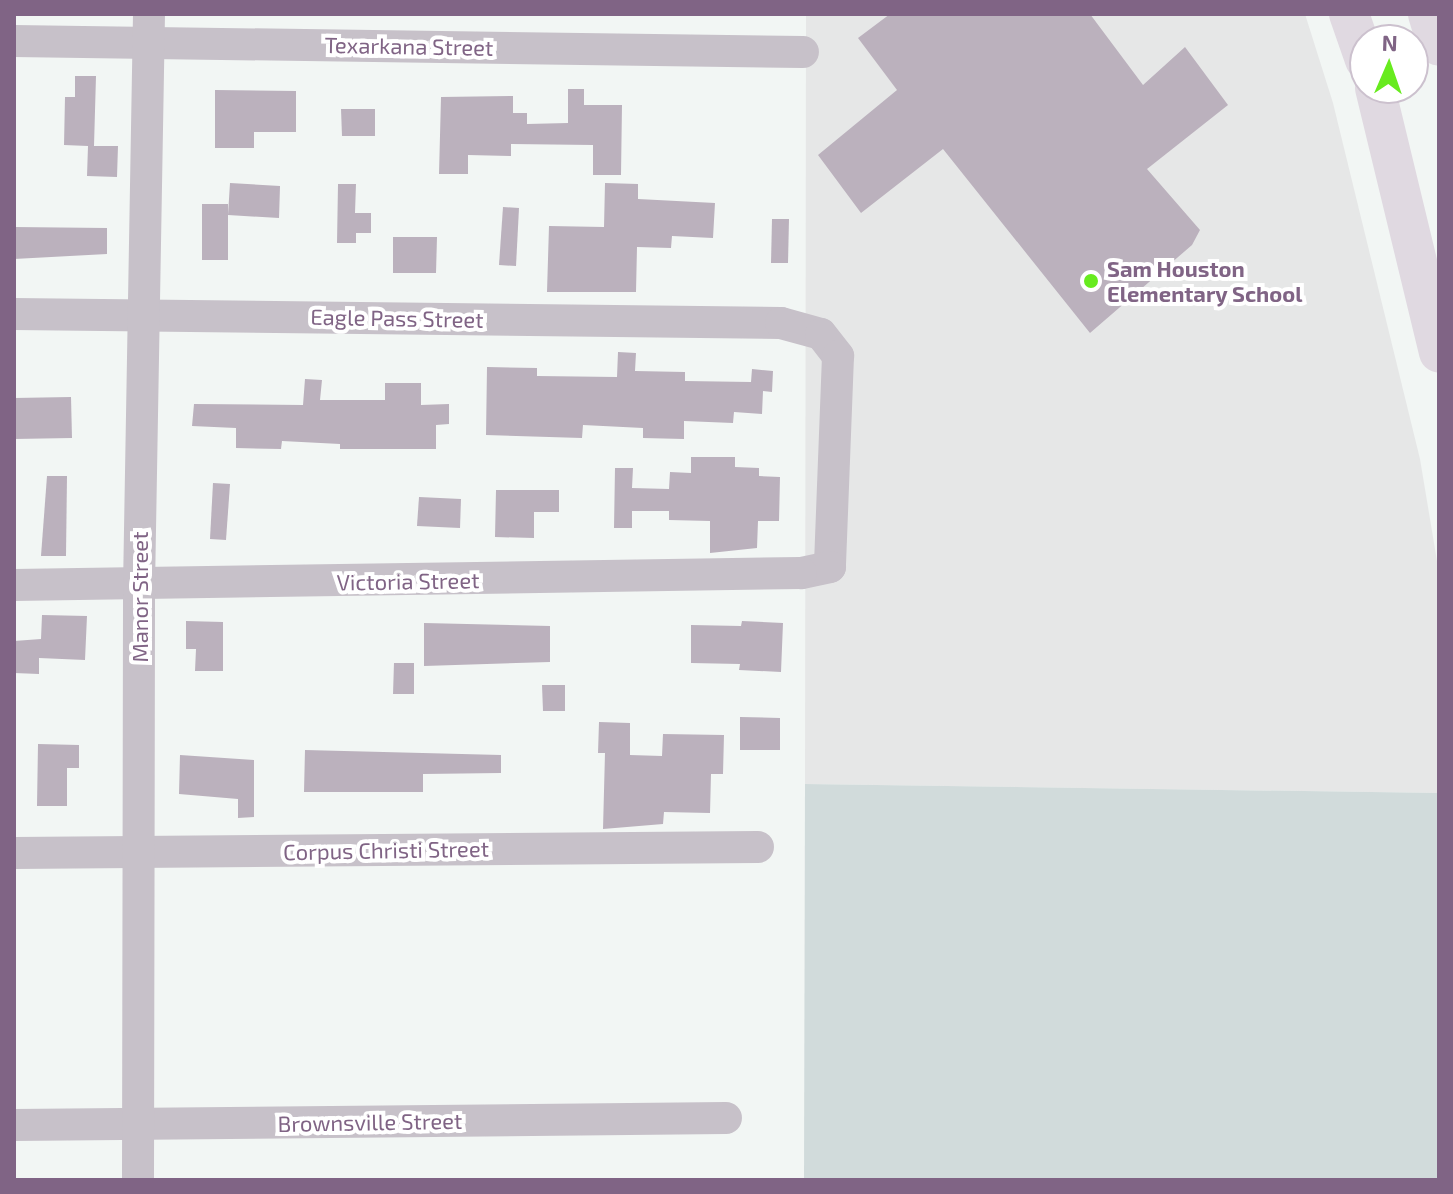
<!DOCTYPE html>
<style>
body{margin:0}
#map{position:relative;width:1453px;height:1194px;overflow:hidden;background:#f2f6f4;font-family:"Exo 2",sans-serif}
div>[style]{position:absolute}
.built>*{inset:0;background:#e6e7e7}
.green>*{inset:0;background:#d1dbdb}
.building>*{inset:0;background:#bbb1bd}
.minor>*{height:32px;margin:-16px;padding:0 16px;transform-origin:16px;border-radius:16px;background:#c7c1c9}
.major>*{height:40px;margin:-20px;padding:0 20px;transform-origin:20px;border-radius:20px;background:#e0d9e1}
.highway>*{height:44px;margin:-22px;padding:0 22px;transform-origin:22px;border-radius:22px;background:#e0d9e1}
.dots>*{width:22px;height:22px;translate:-50% -50%;box-sizing:border-box;border:4px solid #fff;border-radius:50%}
span{translate:-50% -50%;white-space:nowrap;text-align:center;line-height:1.15;-webkit-text-stroke:8px #fff;paint-order:stroke}
.street-label{font-size:22px;color:#806485}
.poi-label{font-size:22px;color:#806485;font-weight:700}
.left{translate:0 -50%;text-align:left}
.frame{position:absolute;inset:0;border:16px solid #806485;pointer-events:none}
.north{position:absolute;left:1349px;top:24px;width:80px;height:80px;box-sizing:border-box;background:#fff;border:2px solid #ccc1ce;border-radius:50%;rotate:2deg;font-size:22px;font-weight:700;line-height:32px;text-align:center;color:#806485}
.north::after{content:'';display:block;margin:auto;width:28px;height:36px;background:#67eb1e;clip-path:polygon(50% 0,100% 100%,50% 72%,0 100%)}
</style>
<div id="map">
<div class="built">
<div style="clip-path:polygon(806px 14px,1305px 14px,1333px 103px,1420px 459px,1439px 573px,1439px 793px,805px 784px)"></div>
</div>
<div class="green">
<div style="clip-path:polygon(805px 784px,1439px 793px,1439px 1180px,804px 1180px)"></div>
</div>
<div class="building">
<div style="clip-path:polygon(890px 14px,1090px 14px,1143px 85px,1185px 47px,1228px 105px,1147px 169px,1200px 230px,1192px 245px,1090px 333px,943px 149px,861px 213px,818px 155px,897px 90px,858px 38px)"></div>
<div style="clip-path:polygon(75px 76px,96px 76px,94px 146px,118px 146px,117px 177px,87px 176px,88px 146px,64px 145px,65px 97px,75px 97px)"></div>
<div style="clip-path:polygon(568px 89px,584px 89px,584px 105px,622px 105px,621px 175px,593px 175px,593px 145px,511px 144px,511px 156px,468px 155px,468px 174px,439px 174px,441px 97px,513px 96px,513px 113px,527px 113px,527px 124px,568px 123px)"></div>
<div style="clip-path:polygon(215px 90px,296px 91px,296px 132px,254px 132px,254px 148px,215px 148px)"></div>
<div style="clip-path:polygon(341px 109px,375px 109px,375px 136px,342px 136px)"></div>
<div style="clip-path:polygon(230px 183px,280px 186px,279px 218px,228px 215px)"></div>
<div style="clip-path:polygon(605px 183px,638px 184px,638px 199px,715px 203px,713px 238px,672px 236px,671px 248px,637px 247px,636px 292px,547px 292px,549px 226px,604px 227px)"></div>
<div style="clip-path:polygon(338px 184px,356px 184px,355px 213px,371px 213px,371px 233px,356px 233px,356px 243px,337px 243px)"></div>
<div style="clip-path:polygon(202px 204px,228px 204px,228px 260px,202px 260px)"></div>
<div style="clip-path:polygon(503px 207px,519px 208px,516px 266px,499px 265px)"></div>
<div style="clip-path:polygon(772px 219px,789px 219px,788px 263px,771px 263px)"></div>
<div style="clip-path:polygon(14px 227px,107px 228px,107px 254px,14px 259px)"></div>
<div style="clip-path:polygon(393px 237px,437px 237px,436px 273px,393px 273px)"></div>
<div style="clip-path:polygon(618px 352px,636px 353px,635px 371px,685px 372px,685px 381px,751px 382px,752px 369px,773px 371px,772px 392px,763px 391px,762px 414px,734px 412px,733px 423px,684px 421px,684px 439px,643px 438px,643px 428px,583px 425px,582px 438px,486px 435px,487px 367px,537px 368px,537px 376px,617px 377px)"></div>
<div style="clip-path:polygon(305px 379px,322px 380px,320px 400px,385px 400px,385px 383px,421px 383px,421px 405px,449px 404px,449px 424px,436px 425px,436px 449px,340px 449px,340px 444px,282px 441px,281px 449px,236px 448px,236px 428px,192px 426px,194px 404px,303px 405px)"></div>
<div style="clip-path:polygon(71px 397px,72px 438px,14px 439px,14px 398px)"></div>
<div style="clip-path:polygon(691px 457px,735px 457px,735px 467px,759px 468px,759px 476px,780px 477px,779px 521px,758px 521px,757px 548px,710px 553px,710px 521px,669px 520px,669px 511px,632px 511px,632px 528px,614px 528px,615px 468px,633px 468px,632px 488px,669px 489px,670px 472px,691px 473px)"></div>
<div style="clip-path:polygon(47px 476px,67px 476px,66px 556px,41px 556px)"></div>
<div style="clip-path:polygon(213px 483px,230px 484px,226px 540px,210px 539px)"></div>
<div style="clip-path:polygon(496px 490px,559px 490px,559px 512px,534px 512px,534px 538px,495px 537px)"></div>
<div style="clip-path:polygon(419px 497px,461px 499px,460px 528px,417px 526px)"></div>
<div style="clip-path:polygon(42px 615px,87px 616px,85px 660px,39px 658px,39px 674px,14px 673px,14px 641px,41px 639px)"></div>
<div style="clip-path:polygon(186px 621px,223px 622px,223px 671px,195px 671px,196px 649px,186px 649px)"></div>
<div style="clip-path:polygon(742px 621px,783px 623px,781px 672px,739px 670px,740px 664px,691px 663px,691px 625px,741px 626px)"></div>
<div style="clip-path:polygon(424px 623px,550px 626px,550px 662px,424px 666px)"></div>
<div style="clip-path:polygon(394px 663px,414px 663px,414px 694px,393px 694px)"></div>
<div style="clip-path:polygon(542px 685px,565px 685px,565px 711px,543px 711px)"></div>
<div style="clip-path:polygon(740px 717px,780px 718px,780px 750px,740px 750px)"></div>
<div style="clip-path:polygon(599px 722px,630px 723px,630px 755px,662px 756px,663px 734px,724px 735px,723px 774px,711px 774px,710px 813px,664px 812px,663px 824px,603px 829px,605px 753px,598px 753px)"></div>
<div style="clip-path:polygon(38px 744px,79px 745px,79px 768px,67px 768px,67px 806px,37px 806px)"></div>
<div style="clip-path:polygon(305px 750px,501px 755px,501px 773px,423px 774px,423px 792px,304px 792px)"></div>
<div style="clip-path:polygon(180px 755px,254px 760px,254px 817px,238px 818px,238px 799px,179px 794px)"></div>
</div>
<div class="minor">
<div style="left:14px;top:41px;width:789px;rotate:0.8deg"></div>
<div style="left:14px;top:314px;width:767px;rotate:0.67deg"></div>
<div style="left:781px;top:323px;width:41px;rotate:15.4deg"></div>
<div style="left:821px;top:334px;width:28px;rotate:52deg"></div>
<div style="left:838px;top:356px;width:211px;rotate:92.2deg"></div>
<div style="left:830px;top:567px;width:30px;rotate:168deg"></div>
<div style="left:801px;top:573px;width:787px;rotate:179.13deg"></div>
<div style="left:14px;top:853px;width:744px;rotate:-0.46deg"></div>
<div style="left:14px;top:1125px;width:712px;rotate:-0.56deg"></div>
<div style="left:138px;top:1180px;width:593px;rotate:-89.9deg"></div>
<div style="left:139px;top:587px;width:573px;rotate:-89deg"></div>
</div>
<div class="major">
<div style="left:1349px;top:14px;width:49px;rotate:70.8deg"></div>
<div style="left:1375px;top:88px;width:272px;rotate:76.4deg"></div>
</div>
<div class="highway">
<div style="left:1430px;top:14px;width:31px;rotate:73deg"></div>
</div>
<div class="dots">
<div style="left:1091px;top:281px;background:#67eb1e"></div>
</div>
<div class="street-label">
<span style="left:409px;top:46px;rotate:1deg">Texarkana Street</span>
<span style="left:397px;top:318px;rotate:1deg">Eagle Pass Street</span>
<span style="left:408px;top:581px;rotate:-1deg">Victoria Street</span>
<span style="left:140px;top:597px;rotate:-90deg">Manor Street</span>
<span style="left:386px;top:850px;rotate:-1deg">Corpus Christi Street</span>
<span style="left:370px;top:1122px;rotate:-1deg">Brownsville Street</span>
</div>
<div class="poi-label">
<span class="left" style="left:1107px;top:281px">Sam Houston<br>Elementary School</span>
</div>
<div class="frame"></div>
<div class="north">N</div>
</div>
